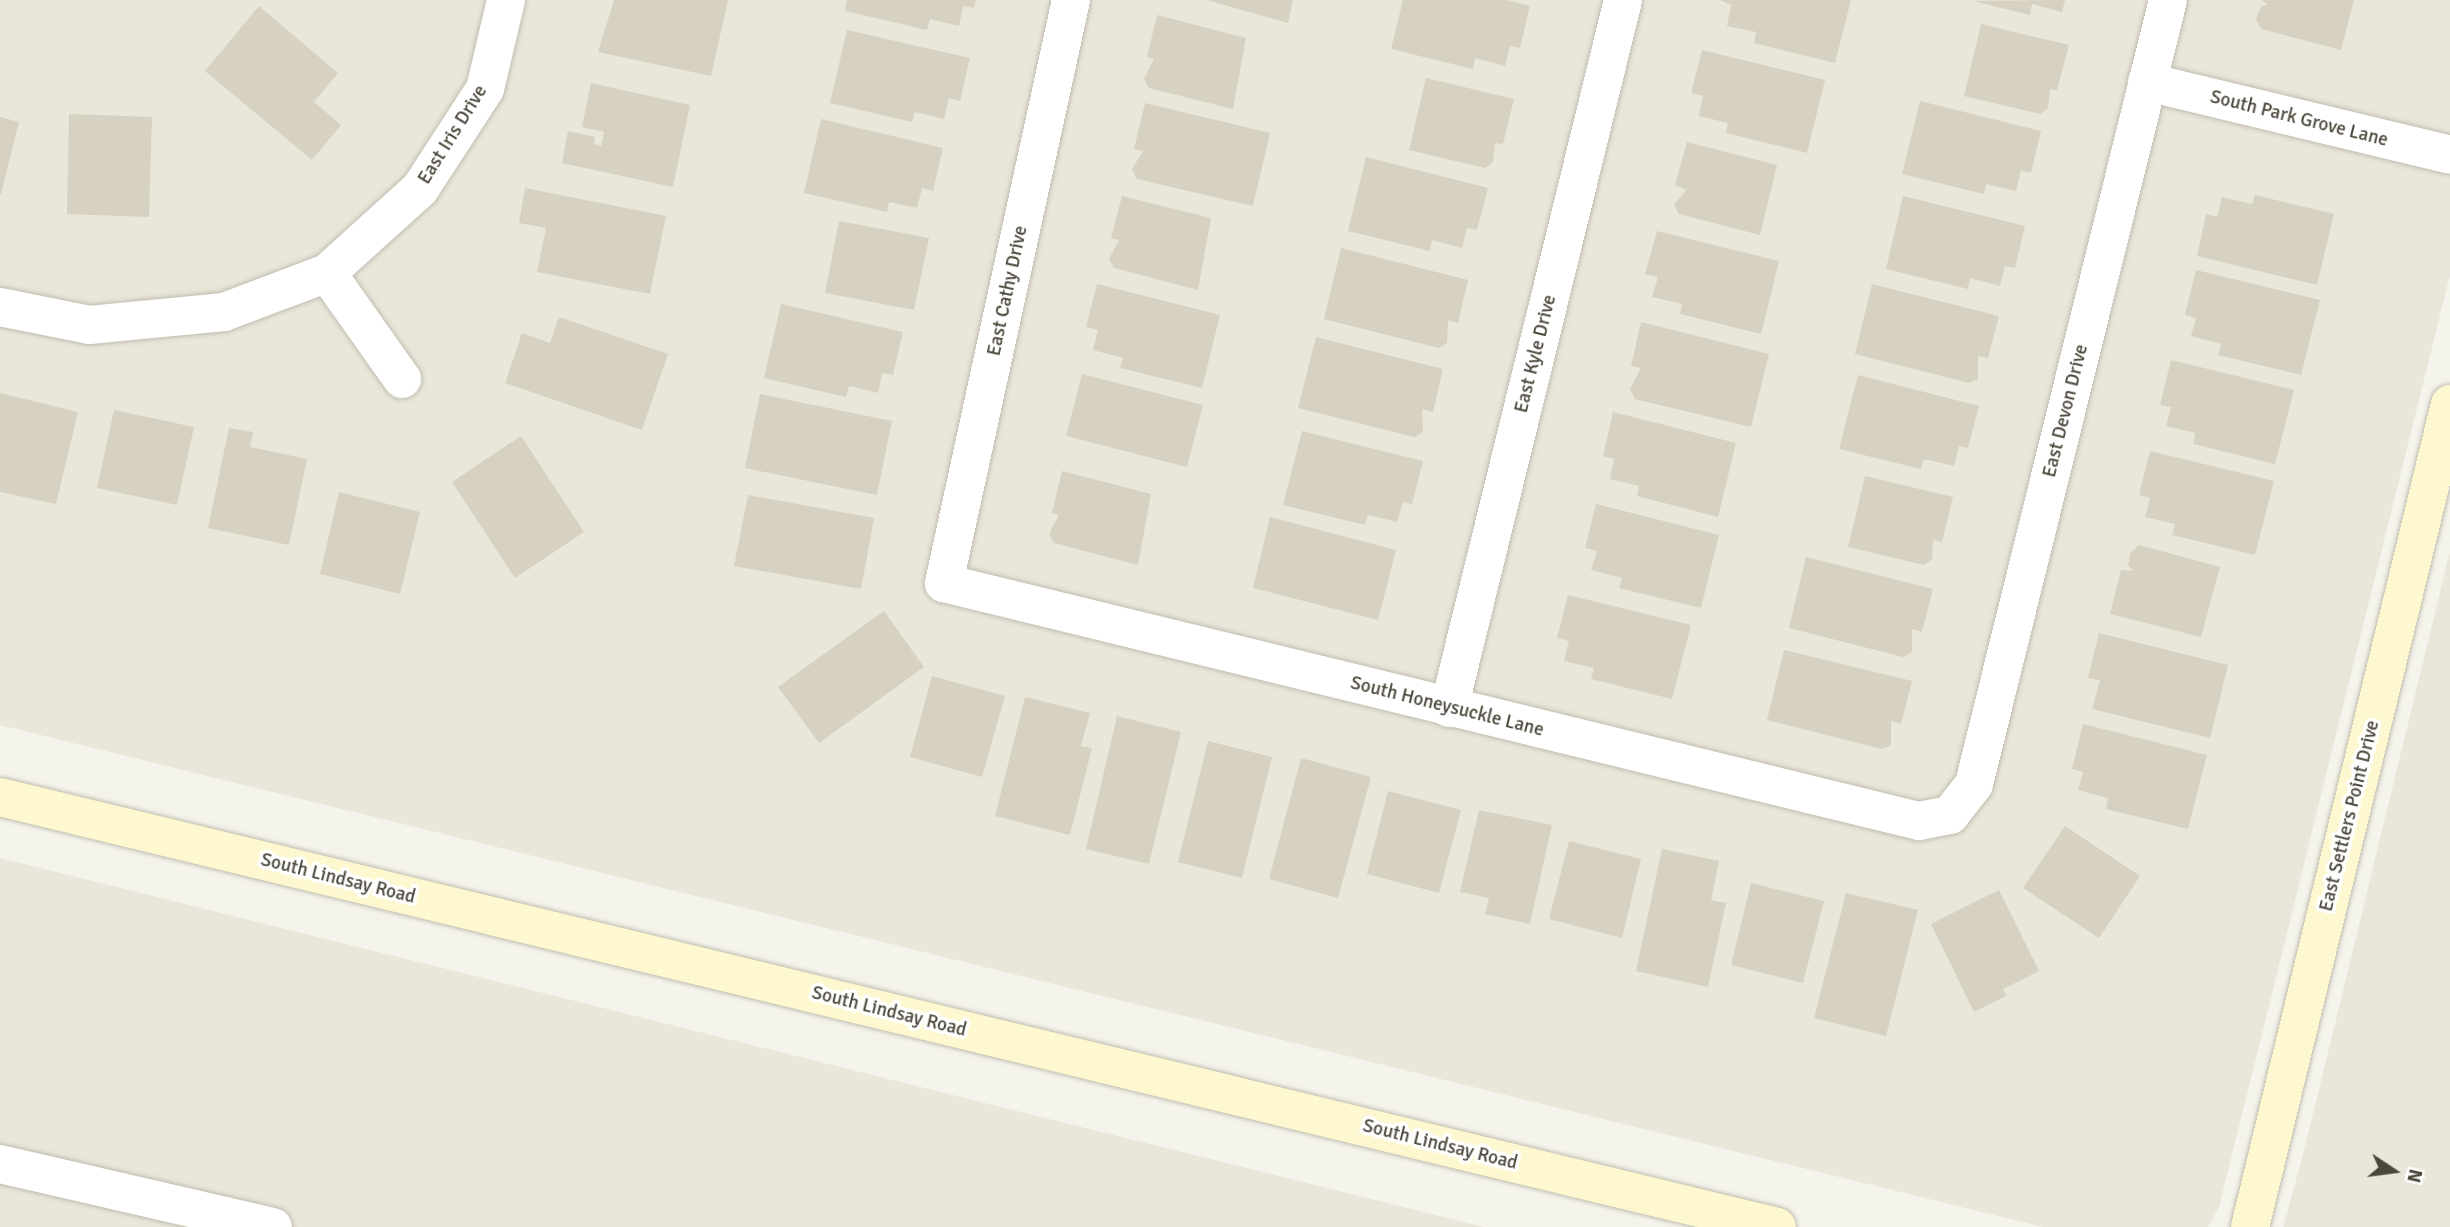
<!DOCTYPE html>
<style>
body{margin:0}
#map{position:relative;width:2450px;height:1227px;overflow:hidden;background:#f5f4ec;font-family:Signika,sans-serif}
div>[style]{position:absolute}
.residential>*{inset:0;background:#e9e6da}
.building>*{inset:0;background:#d7d1c2}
.roads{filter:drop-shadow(0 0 2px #c1bdaf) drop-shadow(0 0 2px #c1bdaf)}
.street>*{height:38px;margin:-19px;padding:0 19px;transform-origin:19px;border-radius:19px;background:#fff}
.secondary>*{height:38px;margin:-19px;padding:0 19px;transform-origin:19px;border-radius:19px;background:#fdf8cf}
span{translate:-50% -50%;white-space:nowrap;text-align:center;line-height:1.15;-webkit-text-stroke:7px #fff;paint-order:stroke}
.street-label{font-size:19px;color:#4a4639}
.north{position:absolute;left:2359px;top:1136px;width:70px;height:70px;-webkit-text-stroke:5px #fff;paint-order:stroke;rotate:103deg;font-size:19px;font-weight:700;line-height:28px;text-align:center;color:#4a4639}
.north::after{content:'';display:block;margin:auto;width:24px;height:32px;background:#4a4639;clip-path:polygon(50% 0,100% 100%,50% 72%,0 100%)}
</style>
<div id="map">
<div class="residential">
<div style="clip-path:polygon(0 0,2450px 0,2450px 275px,2219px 1207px,2208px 1227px,2043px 1227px,0 725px)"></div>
<div style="clip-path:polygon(2450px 551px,2450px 1227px,2283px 1227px,2303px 1155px)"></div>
<div style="clip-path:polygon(0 858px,1484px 1227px,0 1227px)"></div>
</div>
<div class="building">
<div style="clip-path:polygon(614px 0,728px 0,711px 76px,598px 52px)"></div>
<div style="clip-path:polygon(847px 0,976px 0,974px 8px,963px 6px,959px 26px,930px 19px,927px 30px,845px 11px)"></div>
<div style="clip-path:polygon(1207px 0,1293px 0,1288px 23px)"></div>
<div style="clip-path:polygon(1403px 0,1507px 0,1530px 6px,1520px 48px,1510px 46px,1505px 66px,1475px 58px,1473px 69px,1391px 49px)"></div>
<div style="clip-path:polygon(1720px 0,1851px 0,1835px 63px,1754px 43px,1756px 32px,1727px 26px,1731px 5px)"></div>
<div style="clip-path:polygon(2065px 0,2062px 12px,2032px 4px,2030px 15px,1973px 1px)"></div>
<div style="clip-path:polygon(2261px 0,2354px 0,2341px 50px,2261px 29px,2256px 19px,2261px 7px,2268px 4px)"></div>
<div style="clip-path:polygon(259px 6px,338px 73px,314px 102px,341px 125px,312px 160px,205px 71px)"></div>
<div style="clip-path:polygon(1157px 15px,1246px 38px,1233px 109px,1149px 88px,1144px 79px,1154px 59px,1147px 57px)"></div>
<div style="clip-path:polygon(1981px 24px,2069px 45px,2057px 90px,2050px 89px,2048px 108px,2040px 114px,1964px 96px)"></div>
<div style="clip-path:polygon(847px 30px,970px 58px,960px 101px,949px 98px,944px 119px,915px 112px,912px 122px,830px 103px)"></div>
<div style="clip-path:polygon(1702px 50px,1825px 80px,1807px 153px,1726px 133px,1728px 123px,1699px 116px,1703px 96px,1691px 93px)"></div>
<div style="clip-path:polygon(1426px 78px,1514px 99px,1503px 144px,1495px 143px,1493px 162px,1485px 168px,1409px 150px)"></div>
<div style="clip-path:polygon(591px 83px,690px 105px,673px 187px,562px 163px,568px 131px,595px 137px,594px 144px,601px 146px,604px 132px,582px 127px)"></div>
<div style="clip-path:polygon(1920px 101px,2041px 131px,2031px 173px,2021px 171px,2016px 191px,1986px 184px,1984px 194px,1902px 174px)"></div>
<div style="clip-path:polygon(1145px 103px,1270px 133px,1253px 206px,1137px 179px,1132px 169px,1143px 151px,1134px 149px)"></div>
<div style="clip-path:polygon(69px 114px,152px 117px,149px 217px,67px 214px)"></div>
<div style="clip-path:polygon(0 117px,19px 122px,1px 194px,0 194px)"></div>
<div style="clip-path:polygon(821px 119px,943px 148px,933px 191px,922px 188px,917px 208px,889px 202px,887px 212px,804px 193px)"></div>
<div style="clip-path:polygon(1687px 142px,1777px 165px,1760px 235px,1679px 214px,1674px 205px,1686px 190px,1675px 185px)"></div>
<div style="clip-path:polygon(1366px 157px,1488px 188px,1477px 230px,1467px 228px,1462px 248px,1432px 240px,1430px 251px,1348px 231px)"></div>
<div style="clip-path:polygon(525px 188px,666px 216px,650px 294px,537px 272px,546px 228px,519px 223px)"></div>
<div style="clip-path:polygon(2255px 195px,2334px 214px,2317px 285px,2197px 256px,2206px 214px,2217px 217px,2222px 197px,2252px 204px)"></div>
<div style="clip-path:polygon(1122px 196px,1211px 218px,1198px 290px,1114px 268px,1109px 259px,1119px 240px,1111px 238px)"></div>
<div style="clip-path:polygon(1903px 196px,2025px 226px,2015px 268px,2005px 266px,2000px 286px,1970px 278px,1968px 289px,1886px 269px)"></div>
<div style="clip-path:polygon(839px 221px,929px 238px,914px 310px,825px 293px)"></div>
<div style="clip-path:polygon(1657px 231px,1779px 261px,1761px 334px,1680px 314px,1682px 304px,1652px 297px,1658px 277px,1645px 274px)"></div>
<div style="clip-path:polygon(1341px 248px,1468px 280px,1458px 323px,1448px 320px,1447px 343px,1439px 348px,1324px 319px)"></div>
<div style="clip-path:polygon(2196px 270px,2320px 300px,2301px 375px,2218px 355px,2221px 344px,2191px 336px,2196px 318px,2185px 315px)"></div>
<div style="clip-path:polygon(1097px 284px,1220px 315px,1202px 388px,1120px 368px,1123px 358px,1093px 350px,1098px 330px,1086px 327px)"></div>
<div style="clip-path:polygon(1872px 284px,1999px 316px,1988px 358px,1978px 356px,1978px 379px,1969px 383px,1855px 354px)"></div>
<div style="clip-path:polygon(781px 304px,903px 332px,893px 375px,882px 373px,878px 393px,849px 386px,846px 397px,764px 378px)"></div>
<div style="clip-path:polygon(559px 317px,668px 354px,642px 430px,505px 383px,522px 333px,550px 343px)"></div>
<div style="clip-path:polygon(1641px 322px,1769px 354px,1751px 427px,1635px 399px,1630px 389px,1641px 368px,1631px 366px)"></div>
<div style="clip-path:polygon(1316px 337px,1443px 369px,1433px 412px,1422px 409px,1423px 432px,1414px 437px,1298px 408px)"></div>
<div style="clip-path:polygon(2171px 360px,2294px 390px,2275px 464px,2193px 444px,2195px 433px,2166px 426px,2171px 407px,2160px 405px)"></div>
<div style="clip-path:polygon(1082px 374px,1203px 405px,1187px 467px,1066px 436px)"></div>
<div style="clip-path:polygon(1858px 375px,1979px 406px,1968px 448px,1959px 446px,1954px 466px,1924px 459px,1921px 469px,1839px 449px)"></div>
<div style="clip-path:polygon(0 393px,78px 412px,56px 504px,0 492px)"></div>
<div style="clip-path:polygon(760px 394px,892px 421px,877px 495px,745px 468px)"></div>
<div style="clip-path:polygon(114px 410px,194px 427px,177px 505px,97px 488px)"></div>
<div style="clip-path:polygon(1613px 412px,1736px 443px,1718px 517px,1637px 496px,1639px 486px,1610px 479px,1614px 459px,1603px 456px)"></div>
<div style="clip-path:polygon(229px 428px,253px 432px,250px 447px,307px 459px,289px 545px,208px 528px)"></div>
<div style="clip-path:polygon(1302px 431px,1423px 461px,1412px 504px,1403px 502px,1397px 522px,1368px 515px,1365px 525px,1283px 505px)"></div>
<div style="clip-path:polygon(521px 436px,584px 532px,515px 578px,452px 482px)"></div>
<div style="clip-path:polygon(2150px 451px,2274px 481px,2255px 555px,2172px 535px,2175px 524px,2145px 517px,2150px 498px,2139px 495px)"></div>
<div style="clip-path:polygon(1062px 471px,1151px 494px,1138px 565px,1054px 543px,1049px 534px,1059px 515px,1052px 513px)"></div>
<div style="clip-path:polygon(1865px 476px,1953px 497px,1942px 542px,1933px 540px,1932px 560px,1924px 565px,1848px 547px)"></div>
<div style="clip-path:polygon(339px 492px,420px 512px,400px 594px,320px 574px)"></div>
<div style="clip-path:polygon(748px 495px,874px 518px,861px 589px,734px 566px)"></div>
<div style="clip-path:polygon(1596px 504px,1719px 535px,1701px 608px,1619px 588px,1622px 578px,1591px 570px,1597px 551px,1585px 548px)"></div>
<div style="clip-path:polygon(1270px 517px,1396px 550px,1378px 620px,1253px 588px)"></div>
<div style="clip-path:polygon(2139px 545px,2220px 567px,2201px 637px,2110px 614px,2121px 570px,2133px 571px,2128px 565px,2131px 552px)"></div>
<div style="clip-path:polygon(1806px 557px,1933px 589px,1922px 632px,1912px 629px,1912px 652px,1903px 657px,1789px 628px)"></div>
<div style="clip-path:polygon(1568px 595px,1691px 625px,1672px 699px,1591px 679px,1594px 668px,1564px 661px,1569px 641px,1557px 638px)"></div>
<div style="clip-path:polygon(884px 611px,924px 667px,819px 743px,778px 687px)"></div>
<div style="clip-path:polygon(2099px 633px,2228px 665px,2210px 738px,2092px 709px,2100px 680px,2088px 678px)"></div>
<div style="clip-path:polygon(1784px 650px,1912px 681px,1901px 724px,1891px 721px,1891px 745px,1882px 749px,1767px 720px)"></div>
<div style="clip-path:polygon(932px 676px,1005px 696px,982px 777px,910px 757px)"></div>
<div style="clip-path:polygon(1025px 697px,1090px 713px,1081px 746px,1092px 748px,1070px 835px,995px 816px)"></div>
<div style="clip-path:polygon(1117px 716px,1181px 732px,1149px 864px,1086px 849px)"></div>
<div style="clip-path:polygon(2083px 724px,2207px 755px,2188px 829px,2106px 809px,2108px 798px,2078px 790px,2083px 772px,2072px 769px)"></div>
<div style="clip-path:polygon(1208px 741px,1272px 757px,1242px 878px,1178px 862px)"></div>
<div style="clip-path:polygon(1301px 758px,1371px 777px,1338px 898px,1269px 879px)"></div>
<div style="clip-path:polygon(1388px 791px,1461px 810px,1439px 893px,1367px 874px)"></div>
<div style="clip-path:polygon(1479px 810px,1552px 825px,1530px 924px,1485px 914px,1489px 898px,1460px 892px)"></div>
<div style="clip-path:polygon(2065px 826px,2140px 876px,2099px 938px,2023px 888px)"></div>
<div style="clip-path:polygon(1569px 841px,1641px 859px,1622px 938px,1549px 919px)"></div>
<div style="clip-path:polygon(1662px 849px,1719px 861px,1711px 900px,1726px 903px,1708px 987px,1636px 971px)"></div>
<div style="clip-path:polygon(1751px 883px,1824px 901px,1803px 983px,1731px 965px)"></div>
<div style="clip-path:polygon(1999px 890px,2039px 971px,2003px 989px,2006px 996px,1974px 1012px,1931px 924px)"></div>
<div style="clip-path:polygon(1846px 893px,1918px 910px,1886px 1036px,1814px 1018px)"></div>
</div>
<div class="roads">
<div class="street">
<div style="left:1071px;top:0;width:597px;rotate:102.29deg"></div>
<div style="left:944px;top:583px;width:1004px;rotate:13.72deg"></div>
<div style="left:1919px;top:821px;width:32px;rotate:-11deg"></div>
<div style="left:1950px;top:815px;width:39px;rotate:-52deg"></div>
<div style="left:1974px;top:784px;width:808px;rotate:-76.1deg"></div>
<div style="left:2147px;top:82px;width:312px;rotate:13.5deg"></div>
<div style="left:327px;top:273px;width:130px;rotate:54.7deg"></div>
<div style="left:0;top:307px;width:91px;rotate:11.4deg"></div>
<div style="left:89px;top:325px;width:136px;rotate:-5.5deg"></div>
<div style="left:224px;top:312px;width:110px;rotate:-20.7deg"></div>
<div style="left:327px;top:273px;width:125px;rotate:-42.1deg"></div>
<div style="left:420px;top:189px;width:119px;rotate:-57deg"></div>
<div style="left:485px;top:89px;width:91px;rotate:-76.7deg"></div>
<div style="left:1449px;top:708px;width:729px;rotate:-76.19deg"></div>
<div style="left:0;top:1164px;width:280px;rotate:13deg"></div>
</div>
<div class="secondary">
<div style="left:0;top:797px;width:1828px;rotate:13.6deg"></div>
<div style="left:2250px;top:1227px;width:847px;rotate:-76.34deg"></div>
</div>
</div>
<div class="street-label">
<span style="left:2299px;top:119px;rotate:14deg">South Park Grove Lane</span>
<span style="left:453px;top:135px;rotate:-58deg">East Iris Drive</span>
<span style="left:1008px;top:291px;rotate:-78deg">East Cathy Drive</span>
<span style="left:1536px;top:354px;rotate:-76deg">East Kyle Drive</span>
<span style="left:2066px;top:411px;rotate:-76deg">East Devon Drive</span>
<span style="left:1447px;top:707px;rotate:14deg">South Honeysuckle Lane</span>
<span style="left:2350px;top:816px;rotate:-76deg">East Settlers Point Drive</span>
<span style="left:338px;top:879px;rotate:14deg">South Lindsay Road</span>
<span style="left:889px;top:1012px;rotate:14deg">South Lindsay Road</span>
<span style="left:1440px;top:1145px;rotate:14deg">South Lindsay Road</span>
</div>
<div class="north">N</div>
</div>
